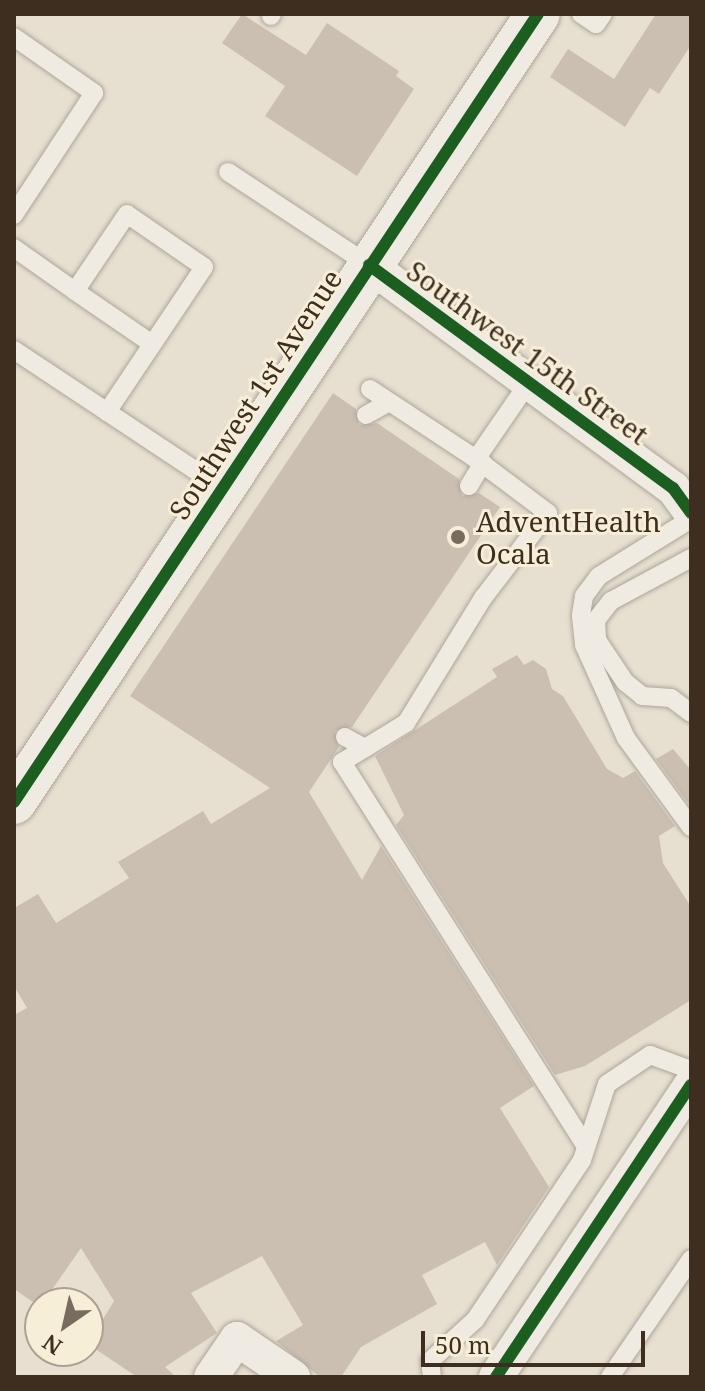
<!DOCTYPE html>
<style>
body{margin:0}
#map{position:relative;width:705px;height:1391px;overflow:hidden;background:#e7e0d1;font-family:"Noto Serif",serif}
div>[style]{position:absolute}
.building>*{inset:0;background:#cbbfb2}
.roads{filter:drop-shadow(0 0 2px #ada599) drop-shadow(0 0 2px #ada599)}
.service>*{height:18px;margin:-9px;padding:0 9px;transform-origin:9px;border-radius:9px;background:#efebe3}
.minor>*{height:34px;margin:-17px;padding:0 17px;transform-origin:17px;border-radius:17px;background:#efebe3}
.tertiary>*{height:44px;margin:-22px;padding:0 22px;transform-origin:22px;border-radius:22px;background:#efebe3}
.cycleway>*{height:12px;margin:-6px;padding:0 6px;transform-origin:6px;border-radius:6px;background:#1b5e20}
.dots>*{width:22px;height:22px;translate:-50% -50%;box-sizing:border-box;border:4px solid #f7eed8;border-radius:50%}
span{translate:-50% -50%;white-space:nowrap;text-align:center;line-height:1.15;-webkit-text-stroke:6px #f7eed8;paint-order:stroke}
.street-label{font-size:28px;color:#3d2e20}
.poi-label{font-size:28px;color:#3d2e20}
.left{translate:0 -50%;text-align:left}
.frame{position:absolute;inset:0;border:16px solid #3d2e20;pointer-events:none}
.north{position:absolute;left:24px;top:1287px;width:80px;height:80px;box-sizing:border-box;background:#f7eed8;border:2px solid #ada18e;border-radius:50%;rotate:214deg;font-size:22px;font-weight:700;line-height:32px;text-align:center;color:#3d2e20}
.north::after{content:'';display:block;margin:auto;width:28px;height:36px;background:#786c5e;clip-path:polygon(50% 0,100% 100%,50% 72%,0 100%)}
.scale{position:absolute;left:421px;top:1331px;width:224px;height:36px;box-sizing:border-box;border:4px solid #3d2e20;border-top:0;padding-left:10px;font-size:24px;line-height:28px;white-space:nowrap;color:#3d2e20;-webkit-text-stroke:6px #f7eed8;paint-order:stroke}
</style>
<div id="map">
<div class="building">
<div style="clip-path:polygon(242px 14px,306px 55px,327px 23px,399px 71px,396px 76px,414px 89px,357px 176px,265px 116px,285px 86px,222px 43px)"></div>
<div style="clip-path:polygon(656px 14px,691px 14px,691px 45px,659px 94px,650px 88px,625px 127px,550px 77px,568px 49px,614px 79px)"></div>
<div style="clip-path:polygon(333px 393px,356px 409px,359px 425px,377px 423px,459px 479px,462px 496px,479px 493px,500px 507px,352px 727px,335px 731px,339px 747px,309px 792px,362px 880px,381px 846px,534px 1086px,500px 1108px,549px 1187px,497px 1265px,485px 1242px,422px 1275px,437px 1304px,361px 1347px,341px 1377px,320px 1377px,276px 1341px,303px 1325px,262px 1256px,191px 1293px,217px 1333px,165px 1367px,176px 1377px,137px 1377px,88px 1344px,114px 1301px,81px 1248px,40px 1307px,14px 1289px,14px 1015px,27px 1008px,14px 986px,14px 908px,38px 894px,56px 923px,129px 878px,118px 862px,203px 811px,211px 824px,270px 788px,130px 696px)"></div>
<div style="clip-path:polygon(517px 655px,524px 665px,533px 660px,546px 669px,552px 689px,563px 696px,607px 769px,623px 778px,635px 771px,675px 826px,659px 836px,663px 863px,691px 907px,691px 1000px,585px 1066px,555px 1075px,396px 825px,404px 815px,375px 756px,497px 677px,492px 669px)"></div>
<div style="clip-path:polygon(673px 749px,691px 770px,691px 807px,656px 759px)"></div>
</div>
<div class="roads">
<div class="service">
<div style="left:581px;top:14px;width:18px;rotate:34deg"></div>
<div style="left:596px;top:24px;width:12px;rotate:-55deg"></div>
<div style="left:271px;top:16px;width:2px;rotate:-63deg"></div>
<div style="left:14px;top:37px;width:98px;rotate:35deg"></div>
<div style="left:94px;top:93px;width:146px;rotate:123.3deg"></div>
<div style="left:228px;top:172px;width:169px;rotate:33.4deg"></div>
<div style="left:14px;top:248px;width:75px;rotate:35.2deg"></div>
<div style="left:14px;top:350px;width:250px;rotate:33.6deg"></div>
<div style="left:529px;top:382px;width:93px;rotate:124.5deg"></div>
<div style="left:476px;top:459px;width:90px;rotate:36.9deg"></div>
<div style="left:548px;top:513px;width:107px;rotate:127.4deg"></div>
<div style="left:483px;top:598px;width:147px;rotate:121.6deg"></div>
<div style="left:406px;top:723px;width:75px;rotate:148.6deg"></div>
<div style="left:342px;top:762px;width:455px;rotate:57.6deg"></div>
<div style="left:370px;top:389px;width:127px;rotate:33.4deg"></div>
<div style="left:107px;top:412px;width:174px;rotate:-56.2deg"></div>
<div style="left:204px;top:267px;width:93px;rotate:-145.5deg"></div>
<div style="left:127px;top:214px;width:93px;rotate:124deg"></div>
<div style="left:75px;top:291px;width:93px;rotate:34.5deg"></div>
<div style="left:366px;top:415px;width:26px;rotate:-29deg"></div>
<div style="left:469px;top:486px;width:27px;rotate:-59deg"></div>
<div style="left:691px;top:519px;width:108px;rotate:148.2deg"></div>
<div style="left:599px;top:576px;width:25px;rotate:127deg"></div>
<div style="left:584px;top:596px;width:20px;rotate:99deg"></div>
<div style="left:581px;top:616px;width:29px;rotate:84deg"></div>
<div style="left:584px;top:645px;width:102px;rotate:65.7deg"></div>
<div style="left:626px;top:738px;width:110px;rotate:53.9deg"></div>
<div style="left:691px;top:558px;width:91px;rotate:151.7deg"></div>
<div style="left:611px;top:601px;width:24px;rotate:128deg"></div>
<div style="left:596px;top:620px;width:20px;rotate:87deg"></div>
<div style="left:597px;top:640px;width:50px;rotate:56.3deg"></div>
<div style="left:625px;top:682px;width:22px;rotate:39deg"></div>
<div style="left:642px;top:696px;width:29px;rotate:4deg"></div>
<div style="left:671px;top:698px;width:25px;rotate:37deg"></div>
<div style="left:345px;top:737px;width:23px;rotate:29deg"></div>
<div style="left:432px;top:1377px;width:16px;rotate:-97deg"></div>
<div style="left:430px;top:1361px;width:61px;rotate:-42.3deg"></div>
<div style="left:475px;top:1320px;width:192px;rotate:-56.2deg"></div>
<div style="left:582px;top:1160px;width:80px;rotate:-71.8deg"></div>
<div style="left:607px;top:1084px;width:52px;rotate:-34deg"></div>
<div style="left:650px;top:1055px;width:44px;rotate:20.1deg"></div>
<div style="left:610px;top:1377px;width:143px;rotate:-55.5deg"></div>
</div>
<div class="minor">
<div style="left:369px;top:265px;width:377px;rotate:36.3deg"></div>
<div style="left:673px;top:488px;width:31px;rotate:54deg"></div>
<div style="left:211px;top:1377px;width:46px;rotate:-55.6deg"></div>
<div style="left:237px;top:1339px;width:68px;rotate:34.2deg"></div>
<div style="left:496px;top:1377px;width:351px;rotate:-56.3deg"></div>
</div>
<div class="tertiary">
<div style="left:14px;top:802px;width:946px;rotate:-56.38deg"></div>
</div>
</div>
<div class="cycleway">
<div style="left:369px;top:265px;width:377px;rotate:36.3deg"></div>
<div style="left:673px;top:488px;width:31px;rotate:54deg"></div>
<div style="left:14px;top:802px;width:946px;rotate:-56.38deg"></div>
<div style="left:496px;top:1377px;width:351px;rotate:-56.3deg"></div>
</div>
<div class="dots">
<div style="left:458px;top:537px;background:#786c5e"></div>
</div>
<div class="street-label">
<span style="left:528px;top:352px;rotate:36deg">Southwest 15th Street</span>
<span style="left:255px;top:394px;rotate:-57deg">Southwest 1st Avenue</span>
</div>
<div class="poi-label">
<span class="left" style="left:476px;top:537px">AdventHealth<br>Ocala</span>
</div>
<div class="frame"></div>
<div class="north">N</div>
<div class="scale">50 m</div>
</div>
